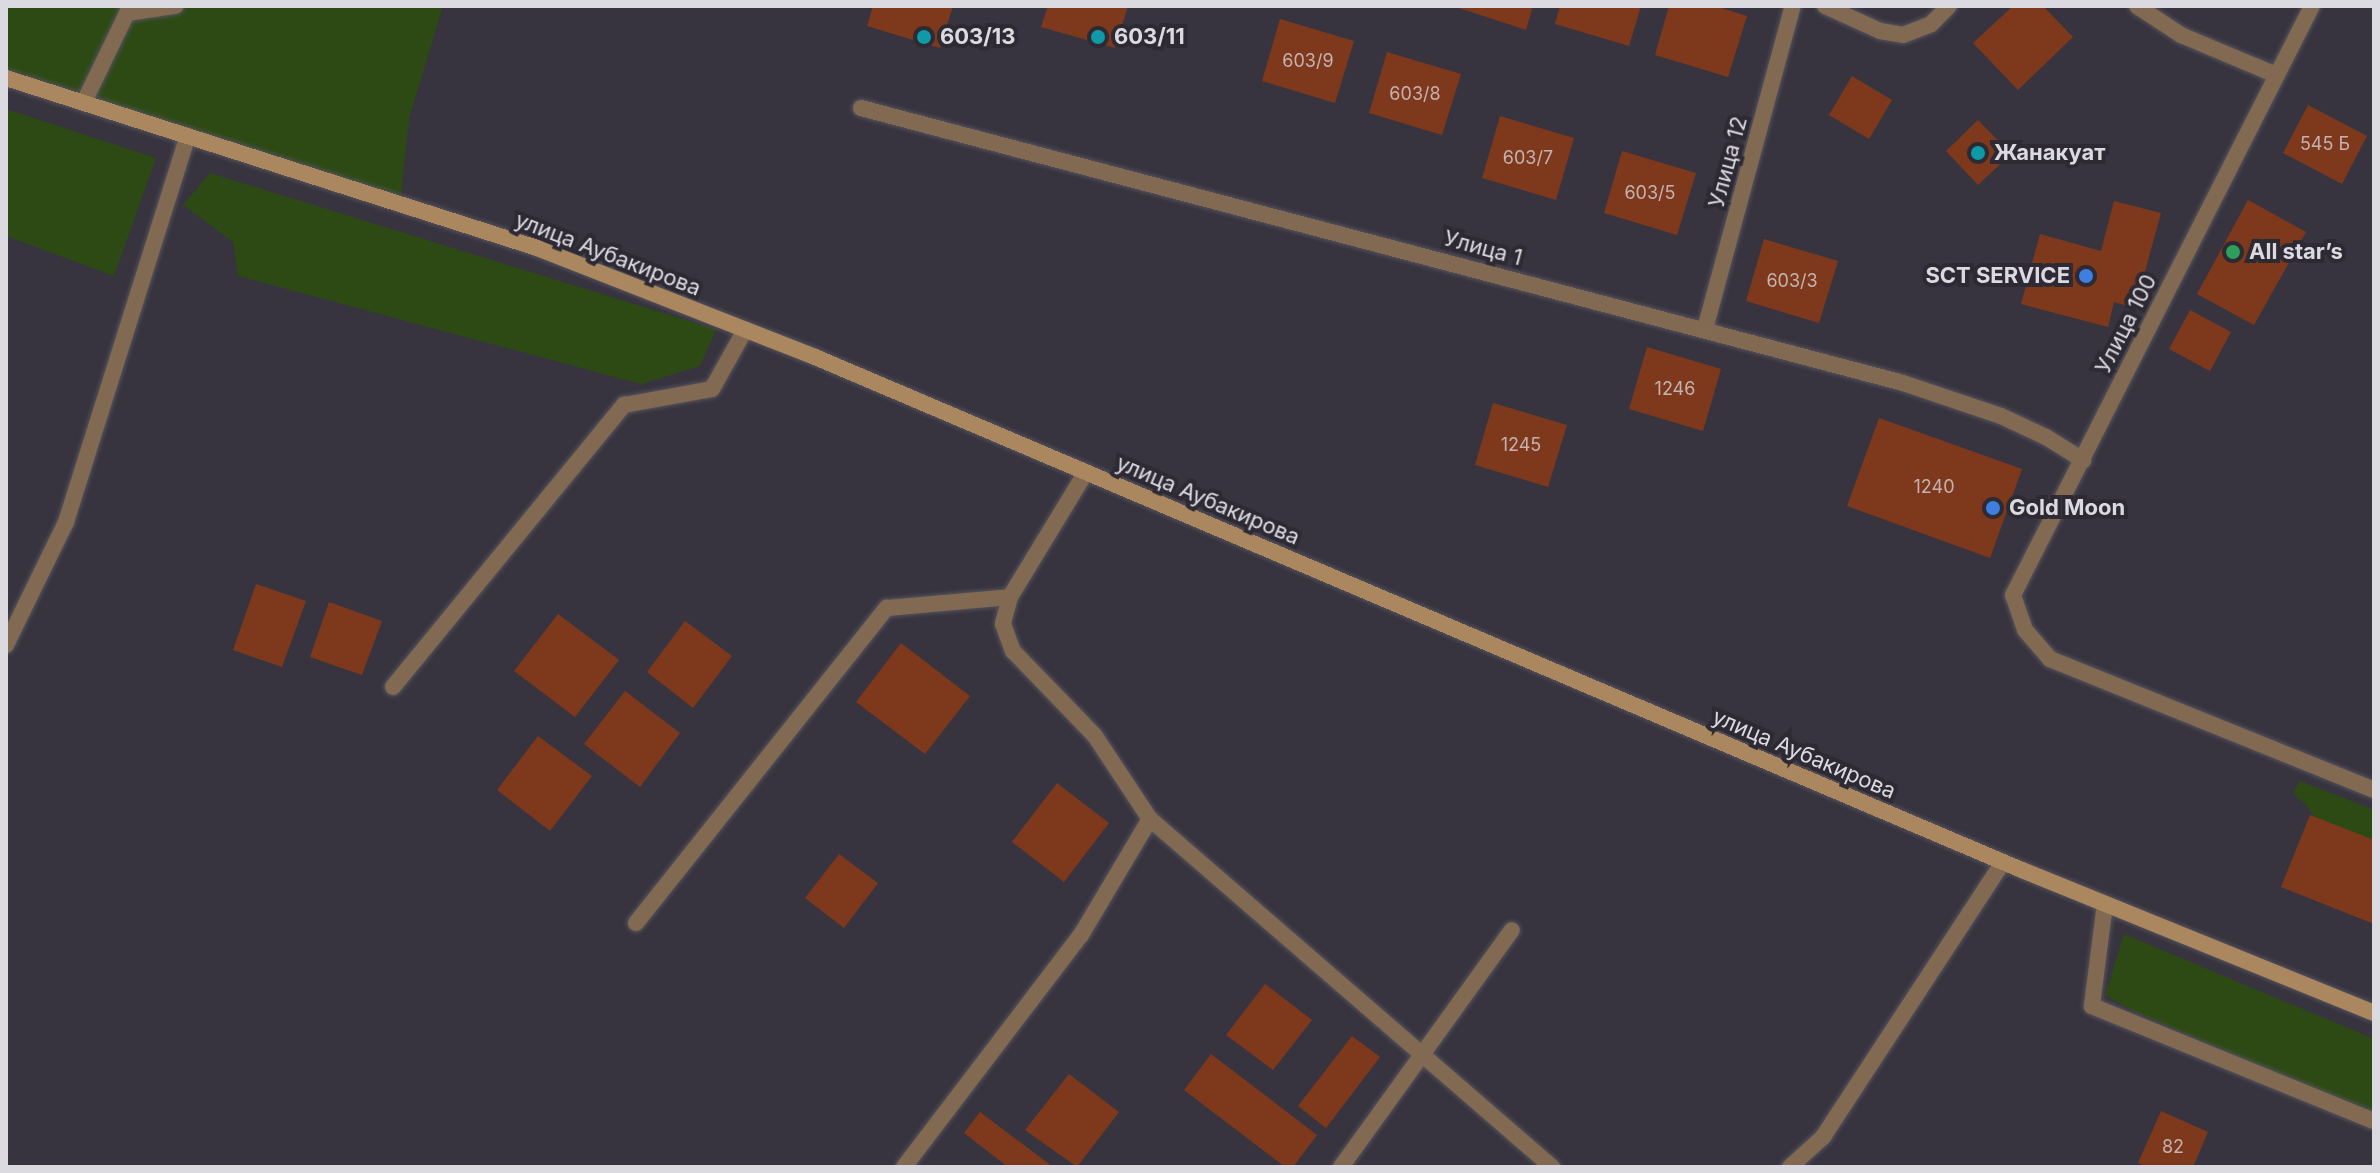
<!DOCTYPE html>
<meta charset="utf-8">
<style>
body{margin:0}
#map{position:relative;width:2380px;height:1173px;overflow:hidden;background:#37343f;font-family:Inter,sans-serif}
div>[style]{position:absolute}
.green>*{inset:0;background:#2d4a14}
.building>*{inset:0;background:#7e391d}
.roads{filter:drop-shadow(0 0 2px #55525c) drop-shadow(0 0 2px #55525c)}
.lane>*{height:16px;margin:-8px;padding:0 8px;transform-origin:8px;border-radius:8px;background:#816a51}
.street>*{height:16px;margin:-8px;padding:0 8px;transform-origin:8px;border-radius:8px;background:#816a51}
.secondary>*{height:16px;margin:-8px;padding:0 8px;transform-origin:8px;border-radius:8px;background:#ab875f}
.dots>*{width:22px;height:22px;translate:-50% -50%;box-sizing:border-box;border:4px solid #2d2a34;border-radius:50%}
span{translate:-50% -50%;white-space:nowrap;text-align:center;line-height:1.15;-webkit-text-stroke:8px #2d2a34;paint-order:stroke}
.number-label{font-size:18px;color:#c4b2b0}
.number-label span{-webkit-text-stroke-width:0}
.poi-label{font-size:22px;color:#dcdae1;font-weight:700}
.left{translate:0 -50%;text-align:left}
.right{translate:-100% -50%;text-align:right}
.street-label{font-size:22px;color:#dcdae1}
.frame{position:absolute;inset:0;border:8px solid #dcdae1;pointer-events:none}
</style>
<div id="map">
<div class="green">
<div style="clip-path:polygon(6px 6px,443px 6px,409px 119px,400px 204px,6px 78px)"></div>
<div style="clip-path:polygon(6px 109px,156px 158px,114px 276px,6px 236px)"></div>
<div style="clip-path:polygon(210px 173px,715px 329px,716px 329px,700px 366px,641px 384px,238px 276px,233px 242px,183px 205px)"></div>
<div style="clip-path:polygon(2300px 781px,2374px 810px,2374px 924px,2309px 808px,2293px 793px)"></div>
<div style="clip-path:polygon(2124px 934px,2374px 1039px,2374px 1115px,2133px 1011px,2105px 995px)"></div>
</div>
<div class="building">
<div style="clip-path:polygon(873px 6px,953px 6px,940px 48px,867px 26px)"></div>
<div style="clip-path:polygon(1048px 6px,1128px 6px,1115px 48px,1041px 27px)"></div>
<div style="clip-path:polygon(1453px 6px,1533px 6px,1526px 30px)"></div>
<div style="clip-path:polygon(1560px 6px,1641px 6px,1629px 46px,1555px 24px)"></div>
<div style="clip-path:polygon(1669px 6px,1715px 6px,1747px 16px,1728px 77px,1655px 55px)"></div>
<div style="clip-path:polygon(2013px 6px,2043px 6px,2073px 37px,2018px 90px,1973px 43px)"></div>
<div style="clip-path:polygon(1280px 19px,1354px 41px,1335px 103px,1262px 81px)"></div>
<div style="clip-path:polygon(1387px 52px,1461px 74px,1442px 135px,1369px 113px)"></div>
<div style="clip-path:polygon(1852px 76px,1892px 100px,1869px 139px,1829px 115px)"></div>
<div style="clip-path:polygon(2308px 105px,2367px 136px,2342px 184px,2283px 153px)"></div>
<div style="clip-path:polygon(1500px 116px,1574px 138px,1556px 200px,1482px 178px)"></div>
<div style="clip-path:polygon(1978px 120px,2011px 154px,1978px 185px,1946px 151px)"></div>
<div style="clip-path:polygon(1622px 151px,1696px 173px,1677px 235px,1604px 213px)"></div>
<div style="clip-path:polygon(2248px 200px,2306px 232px,2254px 325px,2197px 294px)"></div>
<div style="clip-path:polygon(2114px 201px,2161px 213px,2135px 308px,2114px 302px,2108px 327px,2021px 304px,2040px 234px,2101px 251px)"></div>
<div style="clip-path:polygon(1764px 239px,1838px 261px,1819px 323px,1746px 301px)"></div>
<div style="clip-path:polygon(2190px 310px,2231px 332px,2210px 371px,2169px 349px)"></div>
<div style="clip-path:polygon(1647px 347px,1721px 369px,1703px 431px,1629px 409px)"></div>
<div style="clip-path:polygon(1493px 403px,1567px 425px,1548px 487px,1475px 465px)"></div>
<div style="clip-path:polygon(1879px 418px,2022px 469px,1990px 558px,1847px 506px)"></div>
<div style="clip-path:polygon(256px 584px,306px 601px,282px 667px,233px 650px)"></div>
<div style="clip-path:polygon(329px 602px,382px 621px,362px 675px,310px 657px)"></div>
<div style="clip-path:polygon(558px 614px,619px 660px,575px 717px,514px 671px)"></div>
<div style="clip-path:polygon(685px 621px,732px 656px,693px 708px,647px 672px)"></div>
<div style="clip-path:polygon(901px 643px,970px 696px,925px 754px,856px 702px)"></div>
<div style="clip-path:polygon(625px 691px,680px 733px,640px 787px,584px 744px)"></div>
<div style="clip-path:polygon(538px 736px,592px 776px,550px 831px,497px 790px)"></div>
<div style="clip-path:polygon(1057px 783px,1109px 823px,1064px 882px,1012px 842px)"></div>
<div style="clip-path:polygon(2310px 815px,2374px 840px,2374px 924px,2281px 887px)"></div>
<div style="clip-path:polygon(839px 854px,878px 883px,844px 928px,805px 898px)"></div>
<div style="clip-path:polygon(1265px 984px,1312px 1020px,1273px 1070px,1226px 1035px)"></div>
<div style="clip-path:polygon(1352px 1036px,1380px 1057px,1326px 1128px,1298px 1106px)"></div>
<div style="clip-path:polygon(1211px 1054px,1317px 1135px,1293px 1167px,1285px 1167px,1184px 1090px)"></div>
<div style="clip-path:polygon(1069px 1074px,1119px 1112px,1077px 1167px,1025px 1130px)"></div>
<div style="clip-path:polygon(2161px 1111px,2208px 1132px,2193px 1167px,2148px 1167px,2138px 1163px)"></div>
<div style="clip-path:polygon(980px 1112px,1053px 1167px,1008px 1167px,964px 1133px)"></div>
</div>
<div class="roads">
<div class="lane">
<div style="left:131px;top:6px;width:8px;rotate:120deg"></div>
<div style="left:127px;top:13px;width:49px;rotate:-8.3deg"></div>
<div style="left:84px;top:102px;width:99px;rotate:-64.2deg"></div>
</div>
<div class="street">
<div style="left:1825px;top:6px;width:60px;rotate:24.4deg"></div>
<div style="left:1880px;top:31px;width:23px;rotate:10deg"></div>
<div style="left:1903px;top:35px;width:30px;rotate:-21deg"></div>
<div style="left:1931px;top:24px;width:25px;rotate:-45deg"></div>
<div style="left:2137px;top:6px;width:53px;rotate:33.4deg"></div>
<div style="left:2181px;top:35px;width:103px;rotate:22.8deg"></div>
<div style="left:2312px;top:6px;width:661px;rotate:116.91deg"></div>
<div style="left:2013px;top:595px;width:37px;rotate:71deg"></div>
<div style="left:2025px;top:630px;width:38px;rotate:49deg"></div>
<div style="left:2050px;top:659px;width:349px;rotate:22deg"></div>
<div style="left:861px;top:108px;width:1078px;rotate:14.78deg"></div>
<div style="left:1903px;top:383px;width:103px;rotate:18.6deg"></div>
<div style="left:2001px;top:416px;width:50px;rotate:25deg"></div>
<div style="left:2046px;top:437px;width:44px;rotate:31.9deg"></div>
<div style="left:1705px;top:329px;width:335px;rotate:-74.8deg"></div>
<div style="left:1086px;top:472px;width:146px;rotate:121.3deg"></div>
<div style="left:1010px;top:597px;width:28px;rotate:105deg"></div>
<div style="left:1003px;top:624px;width:29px;rotate:70deg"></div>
<div style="left:1013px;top:651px;width:118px;rotate:46deg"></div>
<div style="left:1095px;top:736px;width:100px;rotate:56.5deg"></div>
<div style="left:1150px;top:819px;width:532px;rotate:40.88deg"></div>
<div style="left:6px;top:645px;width:137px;rotate:-64deg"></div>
<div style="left:66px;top:522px;width:405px;rotate:-72.5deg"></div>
<div style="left:393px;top:687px;width:365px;rotate:-50.7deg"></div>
<div style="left:624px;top:405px;width:89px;rotate:-10.3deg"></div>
<div style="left:712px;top:389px;width:68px;rotate:-60.8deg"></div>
<div style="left:2105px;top:904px;width:103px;rotate:97.3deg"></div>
<div style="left:2092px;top:1006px;width:305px;rotate:22.2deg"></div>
<div style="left:636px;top:923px;width:403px;rotate:-51.5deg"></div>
<div style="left:887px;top:608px;width:123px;rotate:-5.1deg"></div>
<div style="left:904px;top:1167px;width:292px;rotate:-52.7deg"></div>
<div style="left:1081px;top:935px;width:135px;rotate:-59.3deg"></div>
<div style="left:1341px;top:1167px;width:292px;rotate:-54.2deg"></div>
<div style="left:1790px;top:1167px;width:45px;rotate:-42.3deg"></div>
<div style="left:1823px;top:1137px;width:329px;rotate:-56.8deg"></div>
</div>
<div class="secondary">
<div style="left:6px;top:78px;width:558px;rotate:17.75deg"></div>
<div style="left:537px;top:248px;width:299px;rotate:21.4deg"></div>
<div style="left:815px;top:357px;width:1311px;rotate:23.03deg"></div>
<div style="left:2022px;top:870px;width:380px;rotate:22.1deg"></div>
</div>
</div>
<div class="dots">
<div style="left:924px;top:37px;background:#0f9aa8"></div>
<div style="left:1098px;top:37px;background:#0f9aa8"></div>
<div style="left:1978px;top:153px;background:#0f9aa8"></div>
<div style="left:2233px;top:252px;background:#2e9e5b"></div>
<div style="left:2086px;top:276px;background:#3f7fe0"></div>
<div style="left:1993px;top:508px;background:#3f7fe0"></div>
</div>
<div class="number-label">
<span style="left:1308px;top:61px">603/9</span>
<span style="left:1415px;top:94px">603/8</span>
<span style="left:2325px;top:144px">545 Б</span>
<span style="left:1528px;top:158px">603/7</span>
<span style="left:1650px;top:193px">603/5</span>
<span style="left:1792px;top:281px">603/3</span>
<span style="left:1675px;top:389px">1246</span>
<span style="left:1521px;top:445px">1245</span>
<span style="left:1934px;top:487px">1240</span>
<span style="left:2173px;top:1147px">82</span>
</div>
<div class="poi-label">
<span class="left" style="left:940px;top:37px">603/13</span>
<span class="left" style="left:1114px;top:37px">603/11</span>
<span class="left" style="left:1994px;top:153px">Жанакуат</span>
<span class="left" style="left:2249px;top:252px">All star’s</span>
<span class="right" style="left:2070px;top:276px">SCT SERVICE</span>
<span class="left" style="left:2009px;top:508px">Gold Moon</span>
</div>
<div class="street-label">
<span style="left:1728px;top:162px;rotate:-75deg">Улица 12</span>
<span style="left:1483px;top:248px;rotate:15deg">Улица 1</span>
<span style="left:608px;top:254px;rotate:21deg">улица Аубакирова</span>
<span style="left:2126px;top:324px;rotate:-63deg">Улица 100</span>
<span style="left:1208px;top:500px;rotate:23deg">улица Аубакирова</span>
<span style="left:1804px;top:754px;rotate:23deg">улица Аубакирова</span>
</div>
<div class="frame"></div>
</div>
